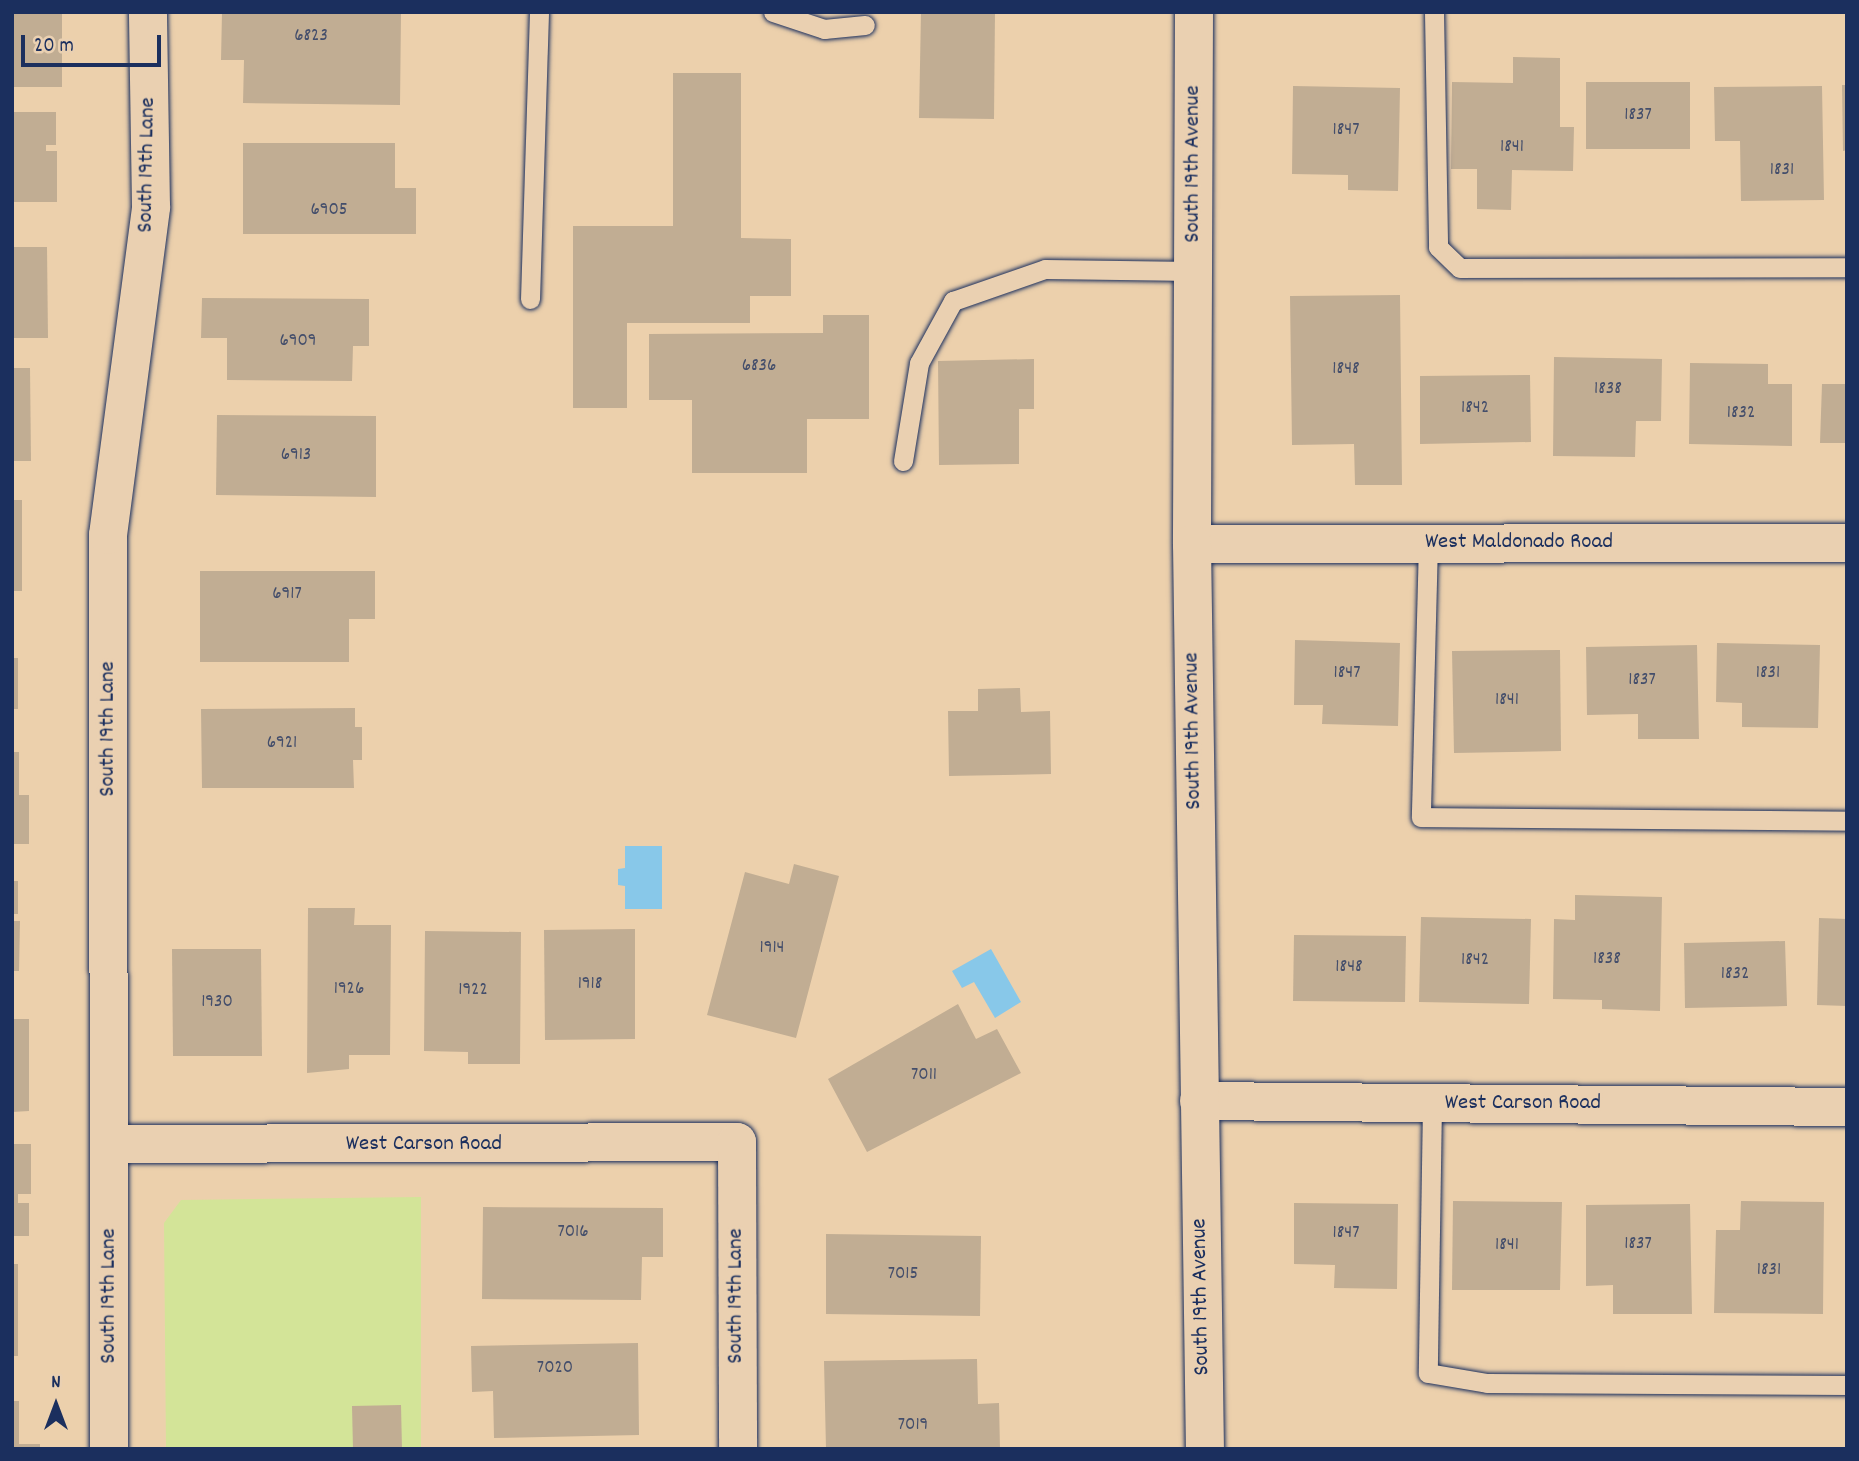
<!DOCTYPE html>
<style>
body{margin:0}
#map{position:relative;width:1859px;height:1461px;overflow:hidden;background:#ecd0ac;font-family:Dekko,sans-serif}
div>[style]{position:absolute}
.green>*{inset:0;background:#d3e498}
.water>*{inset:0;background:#88c8e9}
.building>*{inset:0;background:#c1ad93}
.roads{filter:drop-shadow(0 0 2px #1b2f5e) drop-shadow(0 0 2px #1b2f5e)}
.service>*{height:19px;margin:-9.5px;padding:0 9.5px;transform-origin:9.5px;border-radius:9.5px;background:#ead0b1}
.minor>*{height:38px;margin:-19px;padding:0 19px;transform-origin:19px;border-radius:19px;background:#ead0b1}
.primary>*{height:38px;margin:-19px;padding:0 19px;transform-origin:19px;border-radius:19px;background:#ead0b1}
span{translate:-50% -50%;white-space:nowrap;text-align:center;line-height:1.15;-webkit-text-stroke:6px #ead0b1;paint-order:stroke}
.number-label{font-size:19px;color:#444e6b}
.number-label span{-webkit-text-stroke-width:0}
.street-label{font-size:23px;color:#1b2f5e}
.frame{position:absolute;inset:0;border:14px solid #1b2f5e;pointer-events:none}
.north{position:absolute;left:21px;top:1370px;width:70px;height:70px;-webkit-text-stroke:5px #ead0b1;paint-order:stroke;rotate:0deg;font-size:19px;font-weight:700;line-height:28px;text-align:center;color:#1b2f5e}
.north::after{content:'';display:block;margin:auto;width:24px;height:32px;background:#1b2f5e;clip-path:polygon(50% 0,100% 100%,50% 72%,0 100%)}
.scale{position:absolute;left:21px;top:35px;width:140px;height:32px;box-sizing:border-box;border:4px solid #1b2f5e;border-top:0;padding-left:9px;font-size:21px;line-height:24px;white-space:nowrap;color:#1b2f5e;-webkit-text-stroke:5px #ead0b1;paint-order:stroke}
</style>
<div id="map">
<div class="green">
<div style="clip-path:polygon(421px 1197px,421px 1449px,166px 1449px,164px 1223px,181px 1200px)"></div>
</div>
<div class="water">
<div style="clip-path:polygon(625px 846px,662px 846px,662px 909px,625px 909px,625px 886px,618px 885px,618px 869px,625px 868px)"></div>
<div style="clip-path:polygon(991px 949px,1021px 1002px,995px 1018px,974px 982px,962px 988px,952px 971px)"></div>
</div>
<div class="building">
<div style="clip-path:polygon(12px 12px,62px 12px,62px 87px,12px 87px)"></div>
<div style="clip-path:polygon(222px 12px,401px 13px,400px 105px,243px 103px,244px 60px,221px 60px)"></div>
<div style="clip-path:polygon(921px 12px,995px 12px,994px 119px,919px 118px)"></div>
<div style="clip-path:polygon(1513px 57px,1560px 58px,1560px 127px,1574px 127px,1573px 171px,1512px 170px,1511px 210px,1477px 209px,1477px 169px,1451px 169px,1452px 82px,1513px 83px)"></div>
<div style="clip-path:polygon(673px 73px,741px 73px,741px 238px,791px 239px,791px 296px,750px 296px,750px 323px,627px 323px,627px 408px,573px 408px,573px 226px,673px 226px)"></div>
<div style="clip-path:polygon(1586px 82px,1690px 82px,1690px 149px,1586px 149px)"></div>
<div style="clip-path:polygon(1842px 85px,1847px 85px,1847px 150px,1843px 151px)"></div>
<div style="clip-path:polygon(1293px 86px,1400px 88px,1398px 191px,1348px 190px,1348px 175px,1292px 174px)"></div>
<div style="clip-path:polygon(1822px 86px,1824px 200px,1741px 201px,1740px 141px,1715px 141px,1714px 87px)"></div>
<div style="clip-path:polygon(12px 112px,56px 112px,56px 145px,46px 145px,46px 151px,57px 151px,57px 202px,12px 202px)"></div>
<div style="clip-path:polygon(243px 143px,395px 143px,395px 188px,416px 188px,416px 234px,243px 234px)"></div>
<div style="clip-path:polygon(12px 247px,47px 247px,48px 338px,12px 338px)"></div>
<div style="clip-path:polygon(1400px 295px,1402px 485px,1355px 485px,1354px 444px,1292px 445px,1290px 296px)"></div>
<div style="clip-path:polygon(202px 298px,369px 299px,369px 346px,353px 346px,352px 381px,227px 380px,227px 338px,201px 338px)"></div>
<div style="clip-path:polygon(823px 315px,869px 315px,869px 419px,807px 419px,807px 473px,692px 473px,692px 400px,649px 400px,649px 334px,823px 333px)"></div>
<div style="clip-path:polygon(1554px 357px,1662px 359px,1661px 421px,1636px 421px,1635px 457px,1553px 456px)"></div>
<div style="clip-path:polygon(1034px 359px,1034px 409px,1019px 409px,1019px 464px,939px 465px,938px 361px)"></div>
<div style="clip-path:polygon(1690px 363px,1768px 364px,1768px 384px,1792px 384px,1792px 446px,1689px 444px)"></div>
<div style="clip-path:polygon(12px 368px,30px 368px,31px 461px,12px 461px)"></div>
<div style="clip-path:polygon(1530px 375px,1531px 442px,1420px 444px,1420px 376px)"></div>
<div style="clip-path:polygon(1822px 384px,1847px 384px,1847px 443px,1820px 443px)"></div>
<div style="clip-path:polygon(217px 415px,376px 416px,376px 497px,216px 495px)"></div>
<div style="clip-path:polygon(12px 500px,22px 500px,22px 591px,12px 591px)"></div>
<div style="clip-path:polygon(200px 571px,375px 571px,375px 619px,349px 619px,349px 662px,200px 662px)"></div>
<div style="clip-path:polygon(1295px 640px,1400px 643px,1398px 726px,1322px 724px,1323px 705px,1294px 705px)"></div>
<div style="clip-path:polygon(1717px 643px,1820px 645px,1818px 728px,1742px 727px,1742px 703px,1716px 702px)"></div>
<div style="clip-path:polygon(1697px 645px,1699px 739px,1638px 739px,1638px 714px,1587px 715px,1586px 647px)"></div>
<div style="clip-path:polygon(1560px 650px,1561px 751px,1454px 753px,1452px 651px)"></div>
<div style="clip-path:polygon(12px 658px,18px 658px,18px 709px,12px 709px)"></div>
<div style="clip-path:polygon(1020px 688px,1021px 712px,1050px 711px,1051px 774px,949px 776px,948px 711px,978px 711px,978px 689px)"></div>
<div style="clip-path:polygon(355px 708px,355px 727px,362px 727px,362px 760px,353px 760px,354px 788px,202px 788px,201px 709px)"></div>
<div style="clip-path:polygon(12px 752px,19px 752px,19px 795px,29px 795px,29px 844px,12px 844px)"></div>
<div style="clip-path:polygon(794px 864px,839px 876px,796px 1038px,707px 1015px,745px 872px,789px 884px)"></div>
<div style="clip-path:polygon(12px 881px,18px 881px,18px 914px,12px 914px)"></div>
<div style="clip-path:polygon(1575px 895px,1662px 897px,1660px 1011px,1602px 1009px,1602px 1000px,1553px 999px,1554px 919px,1575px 920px)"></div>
<div style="clip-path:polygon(308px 908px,355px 908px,354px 925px,391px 925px,390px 1055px,349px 1055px,349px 1069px,307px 1073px)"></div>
<div style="clip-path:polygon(1421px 917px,1531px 919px,1529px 1004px,1419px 1002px)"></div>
<div style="clip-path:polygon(1819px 918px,1847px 919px,1847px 1006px,1817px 1005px)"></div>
<div style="clip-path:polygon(12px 921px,20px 921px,19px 971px,12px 971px)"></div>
<div style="clip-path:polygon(635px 929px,635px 1039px,545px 1040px,544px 930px)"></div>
<div style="clip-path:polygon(425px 931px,521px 932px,520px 1064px,468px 1064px,468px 1052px,424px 1051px)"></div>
<div style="clip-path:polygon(1294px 935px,1406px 936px,1405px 1002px,1293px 1001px)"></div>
<div style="clip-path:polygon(1785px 941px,1787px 1006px,1685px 1008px,1684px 943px)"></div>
<div style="clip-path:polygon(172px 949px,261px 949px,262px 1056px,173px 1056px)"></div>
<div style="clip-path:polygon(958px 1004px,976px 1039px,997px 1029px,1021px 1073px,867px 1152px,828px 1079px)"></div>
<div style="clip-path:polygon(12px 1019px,29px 1019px,29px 1111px,12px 1112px)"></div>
<div style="clip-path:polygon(12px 1144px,31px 1144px,31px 1194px,18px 1194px,18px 1203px,29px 1203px,29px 1236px,12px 1236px)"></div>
<div style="clip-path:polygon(1453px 1201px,1562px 1202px,1560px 1290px,1452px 1290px)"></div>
<div style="clip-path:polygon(1741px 1201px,1824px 1202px,1823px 1314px,1714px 1313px,1716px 1230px,1740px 1230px)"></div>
<div style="clip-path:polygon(1294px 1203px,1398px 1204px,1397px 1289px,1334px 1288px,1335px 1265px,1294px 1264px)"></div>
<div style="clip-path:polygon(1690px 1204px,1692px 1314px,1613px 1314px,1613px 1285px,1586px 1286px,1586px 1205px)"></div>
<div style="clip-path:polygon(483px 1207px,663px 1208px,663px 1257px,642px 1257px,641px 1300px,482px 1299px)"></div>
<div style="clip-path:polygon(826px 1234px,981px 1236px,980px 1316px,826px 1314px)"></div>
<div style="clip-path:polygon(12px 1264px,18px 1264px,18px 1356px,12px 1356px)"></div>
<div style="clip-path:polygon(638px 1343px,639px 1435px,494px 1438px,493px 1391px,472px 1392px,471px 1346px)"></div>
<div style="clip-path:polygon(977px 1359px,978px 1404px,999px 1403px,1000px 1449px,826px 1449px,824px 1361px)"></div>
<div style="clip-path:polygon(12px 1401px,19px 1401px,19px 1444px,40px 1444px,40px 1449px,12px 1449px)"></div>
<div style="clip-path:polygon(401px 1405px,402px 1449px,353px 1449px,352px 1406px)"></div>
</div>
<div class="roads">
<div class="service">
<div style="left:773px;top:12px;width:54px;rotate:18.4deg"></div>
<div style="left:824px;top:29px;width:41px;rotate:-5.6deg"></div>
<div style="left:1434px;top:12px;width:235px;rotate:89deg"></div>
<div style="left:1438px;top:247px;width:30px;rotate:44deg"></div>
<div style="left:1460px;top:268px;width:387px;rotate:-0.1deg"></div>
<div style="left:530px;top:299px;width:287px;rotate:-88.2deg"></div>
<div style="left:903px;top:461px;width:99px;rotate:-80.7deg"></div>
<div style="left:919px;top:363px;width:71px;rotate:-61.3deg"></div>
<div style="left:953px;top:301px;width:97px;rotate:-19.2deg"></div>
<div style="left:1045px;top:269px;width:149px;rotate:0.8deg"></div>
<div style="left:1428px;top:543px;width:274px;rotate:91.5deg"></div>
<div style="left:1421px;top:817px;width:426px;rotate:0.5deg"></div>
<div style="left:1432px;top:1104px;width:269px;rotate:90.9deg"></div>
<div style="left:1428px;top:1373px;width:60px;rotate:9.6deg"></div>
<div style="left:1487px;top:1383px;width:360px;rotate:0.3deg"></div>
</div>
<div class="minor">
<div style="left:1192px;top:544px;width:655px;rotate:-0.09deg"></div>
<div style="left:1199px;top:1101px;width:648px;rotate:0.53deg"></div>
<div style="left:111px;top:1144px;width:626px;rotate:-0.18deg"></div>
<div style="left:737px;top:1142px;width:307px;rotate:89.8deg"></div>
<div style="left:109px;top:1449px;width:914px;rotate:-90.06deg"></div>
<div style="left:108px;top:535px;width:331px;rotate:-82.5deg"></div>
<div style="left:151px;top:207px;width:195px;rotate:-90.9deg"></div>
</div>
<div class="primary">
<div style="left:1194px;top:12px;width:532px;rotate:90.22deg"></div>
<div style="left:1192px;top:544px;width:905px;rotate:89.18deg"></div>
</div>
</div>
<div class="number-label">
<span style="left:311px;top:37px">6823</span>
<span style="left:1638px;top:116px">1837</span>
<span style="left:1346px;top:131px">1847</span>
<span style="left:1512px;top:148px">1841</span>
<span style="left:1782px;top:171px">1831</span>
<span style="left:329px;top:211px">6905</span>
<span style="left:298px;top:342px">6909</span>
<span style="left:759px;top:367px">6836</span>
<span style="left:1346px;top:370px">1848</span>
<span style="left:1608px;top:390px">1838</span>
<span style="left:1475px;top:409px">1842</span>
<span style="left:1741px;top:414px">1832</span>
<span style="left:296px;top:456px">6913</span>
<span style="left:287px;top:595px">6917</span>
<span style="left:1347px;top:674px">1847</span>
<span style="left:1768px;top:674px">1831</span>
<span style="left:1642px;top:681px">1837</span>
<span style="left:1507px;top:701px">1841</span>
<span style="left:282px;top:744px">6921</span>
<span style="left:772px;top:949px">1914</span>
<span style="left:1607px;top:960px">1838</span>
<span style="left:1475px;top:961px">1842</span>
<span style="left:1349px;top:968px">1848</span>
<span style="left:1735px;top:975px">1832</span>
<span style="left:590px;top:985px">1918</span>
<span style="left:349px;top:990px">1926</span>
<span style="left:473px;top:991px">1922</span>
<span style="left:217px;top:1003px">1930</span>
<span style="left:924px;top:1076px">7011</span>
<span style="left:573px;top:1233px">7016</span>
<span style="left:1346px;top:1234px">1847</span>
<span style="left:1638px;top:1245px">1837</span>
<span style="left:1507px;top:1246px">1841</span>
<span style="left:1769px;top:1271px">1831</span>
<span style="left:903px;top:1275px">7015</span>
<span style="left:555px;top:1369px">7020</span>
<span style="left:913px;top:1426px">7019</span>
</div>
<div class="street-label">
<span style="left:1194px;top:164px;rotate:-90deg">South 19th Avenue</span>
<span style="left:148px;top:165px;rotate:-89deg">South 19th Lane</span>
<span style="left:1519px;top:543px">West Maldonado Road</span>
<span style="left:109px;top:729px;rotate:-90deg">South 19th Lane</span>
<span style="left:1194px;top:731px;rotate:-91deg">South 19th Avenue</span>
<span style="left:1523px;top:1104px">West Carson Road</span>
<span style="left:424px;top:1145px">West Carson Road</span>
<span style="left:110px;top:1296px;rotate:-90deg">South 19th Lane</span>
<span style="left:737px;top:1296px;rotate:-90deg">South 19th Lane</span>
<span style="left:1202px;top:1297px;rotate:-91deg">South 19th Avenue</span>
</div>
<div class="frame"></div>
<div class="north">N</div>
<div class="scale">20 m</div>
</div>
